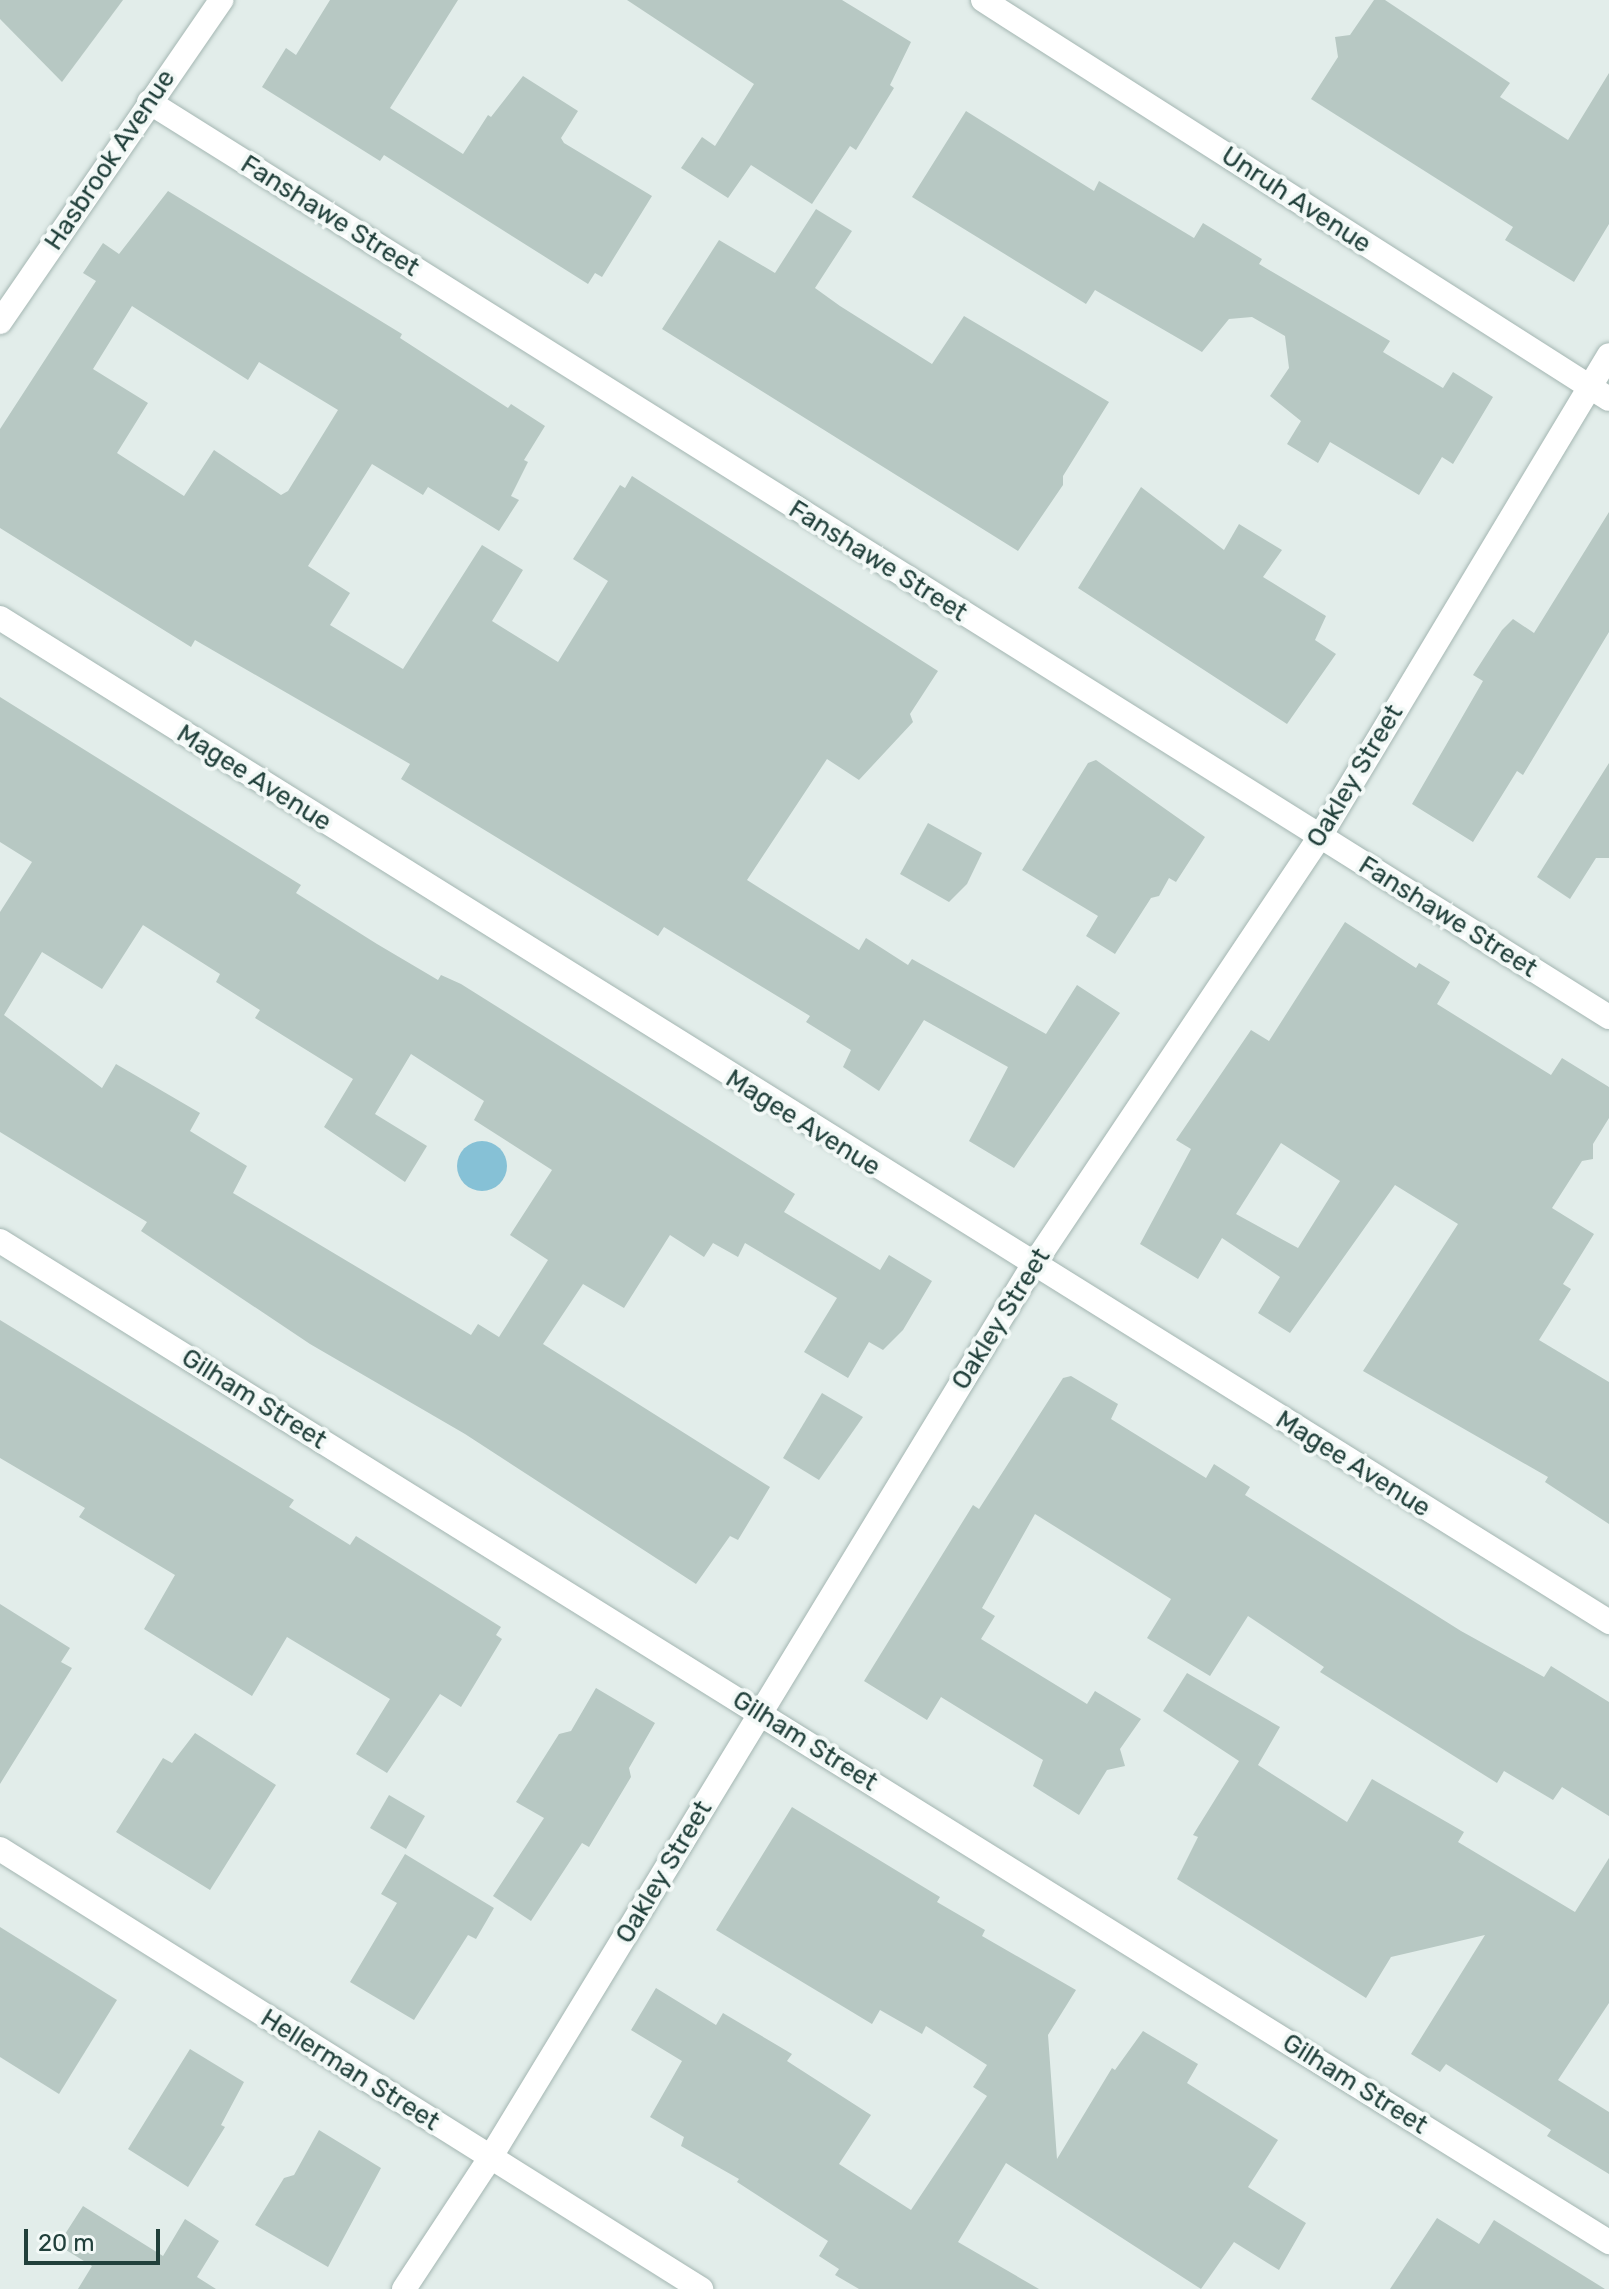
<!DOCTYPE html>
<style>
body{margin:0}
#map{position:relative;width:1609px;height:2289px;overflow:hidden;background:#e2edea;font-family:Rubik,sans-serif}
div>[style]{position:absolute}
.water>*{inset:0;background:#86c1d6}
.round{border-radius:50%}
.building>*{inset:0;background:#b7c8c3}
.roads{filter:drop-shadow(0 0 2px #a4b6b2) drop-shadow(0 0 2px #a4b6b2)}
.minor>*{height:24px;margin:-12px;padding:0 12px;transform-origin:12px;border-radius:12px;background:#fff}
span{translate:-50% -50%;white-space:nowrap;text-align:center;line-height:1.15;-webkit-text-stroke:8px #f3f9f7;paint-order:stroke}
.street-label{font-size:26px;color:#21403b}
.scale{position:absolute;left:24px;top:2229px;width:136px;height:36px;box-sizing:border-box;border:4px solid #21403b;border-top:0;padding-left:10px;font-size:24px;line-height:28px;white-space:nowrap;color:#21403b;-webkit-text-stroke:6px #f3f9f7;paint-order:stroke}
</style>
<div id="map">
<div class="water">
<div class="round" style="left:457px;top:1141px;width:50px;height:50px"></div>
</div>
<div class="building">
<div style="clip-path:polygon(0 0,123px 0,62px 82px,0 19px)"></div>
<div style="clip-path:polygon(330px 0,458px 0,390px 108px,463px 154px,488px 115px,491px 117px,523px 76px,578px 111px,561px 138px,564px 143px,652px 196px,602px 277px,595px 273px,588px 284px,384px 155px,380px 161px,262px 87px,286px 48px,296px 55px)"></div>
<div style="clip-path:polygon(627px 0,842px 0,911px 42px,890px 85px,894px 88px,856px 150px,850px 146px,812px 204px,751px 165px,728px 198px,681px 168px,702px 137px,715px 146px,754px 84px)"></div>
<div style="clip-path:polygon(1374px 0,1385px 0,1510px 83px,1500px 97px,1568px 140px,1609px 73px,1609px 224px,1574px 282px,1505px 240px,1513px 227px,1311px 99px,1338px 57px,1335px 37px,1350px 35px)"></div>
<div style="clip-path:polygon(966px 111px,1094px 191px,1099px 181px,1194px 238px,1203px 223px,1262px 259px,1259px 264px,1390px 341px,1383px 352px,1443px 388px,1453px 372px,1493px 397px,1453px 464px,1442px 457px,1419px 495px,1330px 442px,1318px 463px,1287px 444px,1301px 421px,1270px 396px,1289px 368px,1285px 336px,1252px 317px,1229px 319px,1202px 352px,1095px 290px,1086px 304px,912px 197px)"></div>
<div style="clip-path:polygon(evenodd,168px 191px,402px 334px,400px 338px,508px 408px,511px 404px,545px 426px,524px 460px,528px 462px,511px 496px,519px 500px,499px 531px,428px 487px,423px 495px,372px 464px,308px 566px,350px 593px,330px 625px,403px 669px,482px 545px,523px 570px,492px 621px,558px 662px,608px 581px,573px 559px,620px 485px,625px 488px,632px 476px,938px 671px,910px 714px,913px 722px,859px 780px,827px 759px,747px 880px,859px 950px,866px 938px,908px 965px,912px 959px,1046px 1034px,1077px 985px,1120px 1013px,1014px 1168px,969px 1141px,1008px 1067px,924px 1020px,879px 1091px,843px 1067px,851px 1050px,806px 1022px,810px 1016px,664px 927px,658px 936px,401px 779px,410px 764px,195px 640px,191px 647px,0 528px,0 429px,96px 281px,83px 273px,103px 243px,119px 254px,168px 191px,132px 306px,248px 380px,259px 362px,338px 410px,288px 491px,281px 495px,214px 450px,184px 496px,117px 453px,148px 403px,93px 369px,132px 306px)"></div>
<div style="clip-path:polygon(816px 209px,852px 231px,815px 288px,840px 306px,932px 364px,964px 316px,1109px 402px,1063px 476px,1063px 485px,1018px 551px,662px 329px,719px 240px,775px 273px)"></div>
<div style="clip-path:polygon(1141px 487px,1224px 550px,1239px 524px,1282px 550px,1263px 577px,1326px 616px,1315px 640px,1336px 654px,1287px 724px,1078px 588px)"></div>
<div style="clip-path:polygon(1609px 512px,1609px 632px,1523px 775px,1517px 771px,1473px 842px,1412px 804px,1483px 681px,1473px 675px,1502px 630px,1513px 619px,1534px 633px)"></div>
<div style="clip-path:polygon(evenodd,0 697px,301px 885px,296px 893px,377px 944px,438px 980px,441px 975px,461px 984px,795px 1194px,784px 1212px,880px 1270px,889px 1255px,932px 1281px,903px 1330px,883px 1350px,869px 1342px,848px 1378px,804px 1352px,837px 1298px,745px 1243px,738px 1257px,713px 1243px,704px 1257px,670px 1235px,624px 1308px,583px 1284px,543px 1344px,770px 1487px,738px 1540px,730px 1536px,696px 1584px,465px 1434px,310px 1344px,141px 1231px,147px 1222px,0 1132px,0 912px,32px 862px,0 842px,0 697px,143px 925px,220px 974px,216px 982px,260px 1010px,255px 1018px,353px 1079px,324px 1127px,405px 1182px,427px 1146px,375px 1114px,411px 1054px,484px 1101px,474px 1120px,552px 1170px,510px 1235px,548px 1260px,499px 1337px,478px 1324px,471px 1335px,233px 1193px,247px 1166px,190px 1131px,200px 1113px,116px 1064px,102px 1088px,4px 1015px,42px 952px,102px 989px,143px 925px)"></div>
<div style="clip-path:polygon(1096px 760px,1205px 837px,1176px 882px,1169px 878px,1159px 896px,1151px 898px,1115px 954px,1086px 936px,1098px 916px,1022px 870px,1088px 763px)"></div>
<div style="clip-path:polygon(1609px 763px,1609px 858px,1596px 858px,1570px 899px,1537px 877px)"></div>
<div style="clip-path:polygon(928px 823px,982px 853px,967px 884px,949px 902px,900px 874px)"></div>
<div style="clip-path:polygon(evenodd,1345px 922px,1416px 968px,1419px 963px,1450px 982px,1437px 1004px,1551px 1075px,1562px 1058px,1609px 1087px,1609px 1118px,1593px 1144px,1593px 1159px,1582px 1161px,1552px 1208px,1594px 1234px,1563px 1284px,1571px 1289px,1539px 1340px,1609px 1382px,1609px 1524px,1545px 1482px,1548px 1477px,1363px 1371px,1458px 1224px,1395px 1185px,1290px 1333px,1258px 1313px,1280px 1277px,1222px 1238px,1198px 1279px,1140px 1244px,1191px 1149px,1176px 1140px,1251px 1030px,1269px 1041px,1345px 922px,1281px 1143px,1340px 1181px,1298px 1248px,1236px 1214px,1281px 1143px)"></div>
<div style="clip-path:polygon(0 1320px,294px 1500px,289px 1507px,350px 1545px,356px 1536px,501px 1627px,496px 1635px,502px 1639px,461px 1707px,440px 1694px,387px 1773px,356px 1754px,390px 1699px,287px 1637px,252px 1696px,144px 1629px,175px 1575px,79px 1517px,85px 1508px,0 1458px)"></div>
<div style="clip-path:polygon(1071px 1376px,1118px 1404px,1111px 1419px,1206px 1478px,1214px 1464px,1250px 1487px,1245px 1495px,1461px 1631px,1544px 1677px,1551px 1666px,1609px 1702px,1609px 1816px,1562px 1787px,1553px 1800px,1504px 1771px,1497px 1783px,1320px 1672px,1324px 1667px,1248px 1616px,1210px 1676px,1147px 1638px,1171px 1599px,1035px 1514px,982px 1608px,995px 1616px,981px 1639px,1087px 1704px,1095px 1691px,1141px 1719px,1120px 1749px,1125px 1766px,1107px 1770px,1079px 1815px,1033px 1786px,1043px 1760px,941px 1697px,927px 1720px,864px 1681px,973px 1505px,979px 1509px,1063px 1378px)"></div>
<div style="clip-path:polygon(822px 1393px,863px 1417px,819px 1480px,783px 1458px)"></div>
<div style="clip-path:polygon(0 1604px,70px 1648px,61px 1662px,72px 1668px,0 1784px)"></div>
<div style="clip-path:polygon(1187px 1673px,1280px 1727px,1258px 1765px,1347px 1822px,1372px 1779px,1464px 1832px,1458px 1842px,1575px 1912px,1609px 1858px,1609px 2003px,1558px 2080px,1609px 2112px,1609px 2174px,1547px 2136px,1551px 2130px,1446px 2064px,1440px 2072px,1411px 2054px,1485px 1935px,1391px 1957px,1366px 1998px,1177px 1879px,1198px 1837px,1193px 1835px,1239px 1761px,1163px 1711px)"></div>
<div style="clip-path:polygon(596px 1688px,655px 1723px,629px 1768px,631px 1777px,589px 1847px,582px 1843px,531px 1921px,493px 1896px,544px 1818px,516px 1802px,559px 1734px,571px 1731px)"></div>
<div style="clip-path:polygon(195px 1733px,276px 1785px,210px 1890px,116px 1832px,163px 1758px,172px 1763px)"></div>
<div style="clip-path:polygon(389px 1795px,425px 1816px,406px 1849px,370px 1828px)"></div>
<div style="clip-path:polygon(792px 1807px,940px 1897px,937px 1902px,985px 1930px,982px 1936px,1076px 1990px,1048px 2035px,1057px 2159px,1112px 2068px,1115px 2070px,1143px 2031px,1198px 2064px,1187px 2083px,1278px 2140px,1248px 2187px,1306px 2223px,1279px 2270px,1234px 2242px,1201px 2289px,1006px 2163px,958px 2242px,1039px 2289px,859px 2289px,835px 2275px,839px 2269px,819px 2256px,828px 2241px,737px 2182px,739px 2179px,681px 2146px,684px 2137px,650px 2117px,682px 2061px,631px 2030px,656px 1988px,716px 2025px,723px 2013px,792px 2054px,787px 2061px,871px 2115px,839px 2164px,911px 2210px,987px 2096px,973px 2087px,987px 2065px,926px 2026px,922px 2034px,880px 2010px,872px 2024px,716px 1930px)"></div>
<div style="clip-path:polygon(405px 1854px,494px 1908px,476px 1939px,468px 1935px,414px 2020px,350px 1982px,397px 1903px,381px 1894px)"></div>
<div style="clip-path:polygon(0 1927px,117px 2000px,59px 2094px,0 2057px)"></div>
<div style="clip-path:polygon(190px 2049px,244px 2082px,221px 2125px,225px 2127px,188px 2187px,128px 2149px)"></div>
<div style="clip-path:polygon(319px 2130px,381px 2168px,328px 2267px,255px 2225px,284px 2178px,294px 2175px)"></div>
<div style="clip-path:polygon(83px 2206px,163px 2256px,185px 2219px,219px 2241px,197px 2277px,216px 2289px,78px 2289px,92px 2266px,58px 2245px)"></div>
<div style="clip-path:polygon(1437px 2218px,1479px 2244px,1494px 2220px,1605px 2289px,1390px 2289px)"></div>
</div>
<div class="roads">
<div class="minor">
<div style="left:983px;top:0;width:742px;rotate:32.51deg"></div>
<div style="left:149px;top:102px;width:1723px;rotate:32.08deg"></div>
<div style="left:0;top:322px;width:391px;rotate:-55.5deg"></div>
<div style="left:0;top:618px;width:1897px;rotate:31.96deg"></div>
<div style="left:0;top:1241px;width:1895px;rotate:31.89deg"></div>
<div style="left:0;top:1849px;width:828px;rotate:32.12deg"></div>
<div style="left:404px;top:2289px;width:157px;rotate:-56.7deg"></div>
<div style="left:490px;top:2158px;width:1043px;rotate:-58.69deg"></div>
<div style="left:1032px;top:1267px;width:516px;rotate:-56.22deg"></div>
<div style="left:1319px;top:838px;width:563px;rotate:-59.02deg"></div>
</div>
</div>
<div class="street-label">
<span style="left:110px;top:160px;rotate:-56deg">Hasbrook Avenue</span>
<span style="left:1296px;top:200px;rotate:33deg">Unruh Avenue</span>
<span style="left:330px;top:216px;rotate:32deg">Fanshawe Street</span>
<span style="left:878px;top:561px;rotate:32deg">Fanshawe Street</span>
<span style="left:1355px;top:776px;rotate:-59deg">Oakley Street</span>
<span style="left:254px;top:778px;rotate:32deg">Magee Avenue</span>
<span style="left:1448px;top:917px;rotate:32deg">Fanshawe Street</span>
<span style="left:803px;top:1123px;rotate:32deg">Magee Avenue</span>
<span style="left:1001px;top:1319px;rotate:-58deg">Oakley Street</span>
<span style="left:254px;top:1399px;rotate:32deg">Gilham Street</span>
<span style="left:1353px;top:1464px;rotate:32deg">Magee Avenue</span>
<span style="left:805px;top:1741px;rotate:32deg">Gilham Street</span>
<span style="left:664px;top:1872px;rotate:-59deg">Oakley Street</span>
<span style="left:350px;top:2070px;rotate:32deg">Hellerman Street</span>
<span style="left:1355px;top:2084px;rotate:32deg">Gilham Street</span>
</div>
<div class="scale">20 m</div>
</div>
